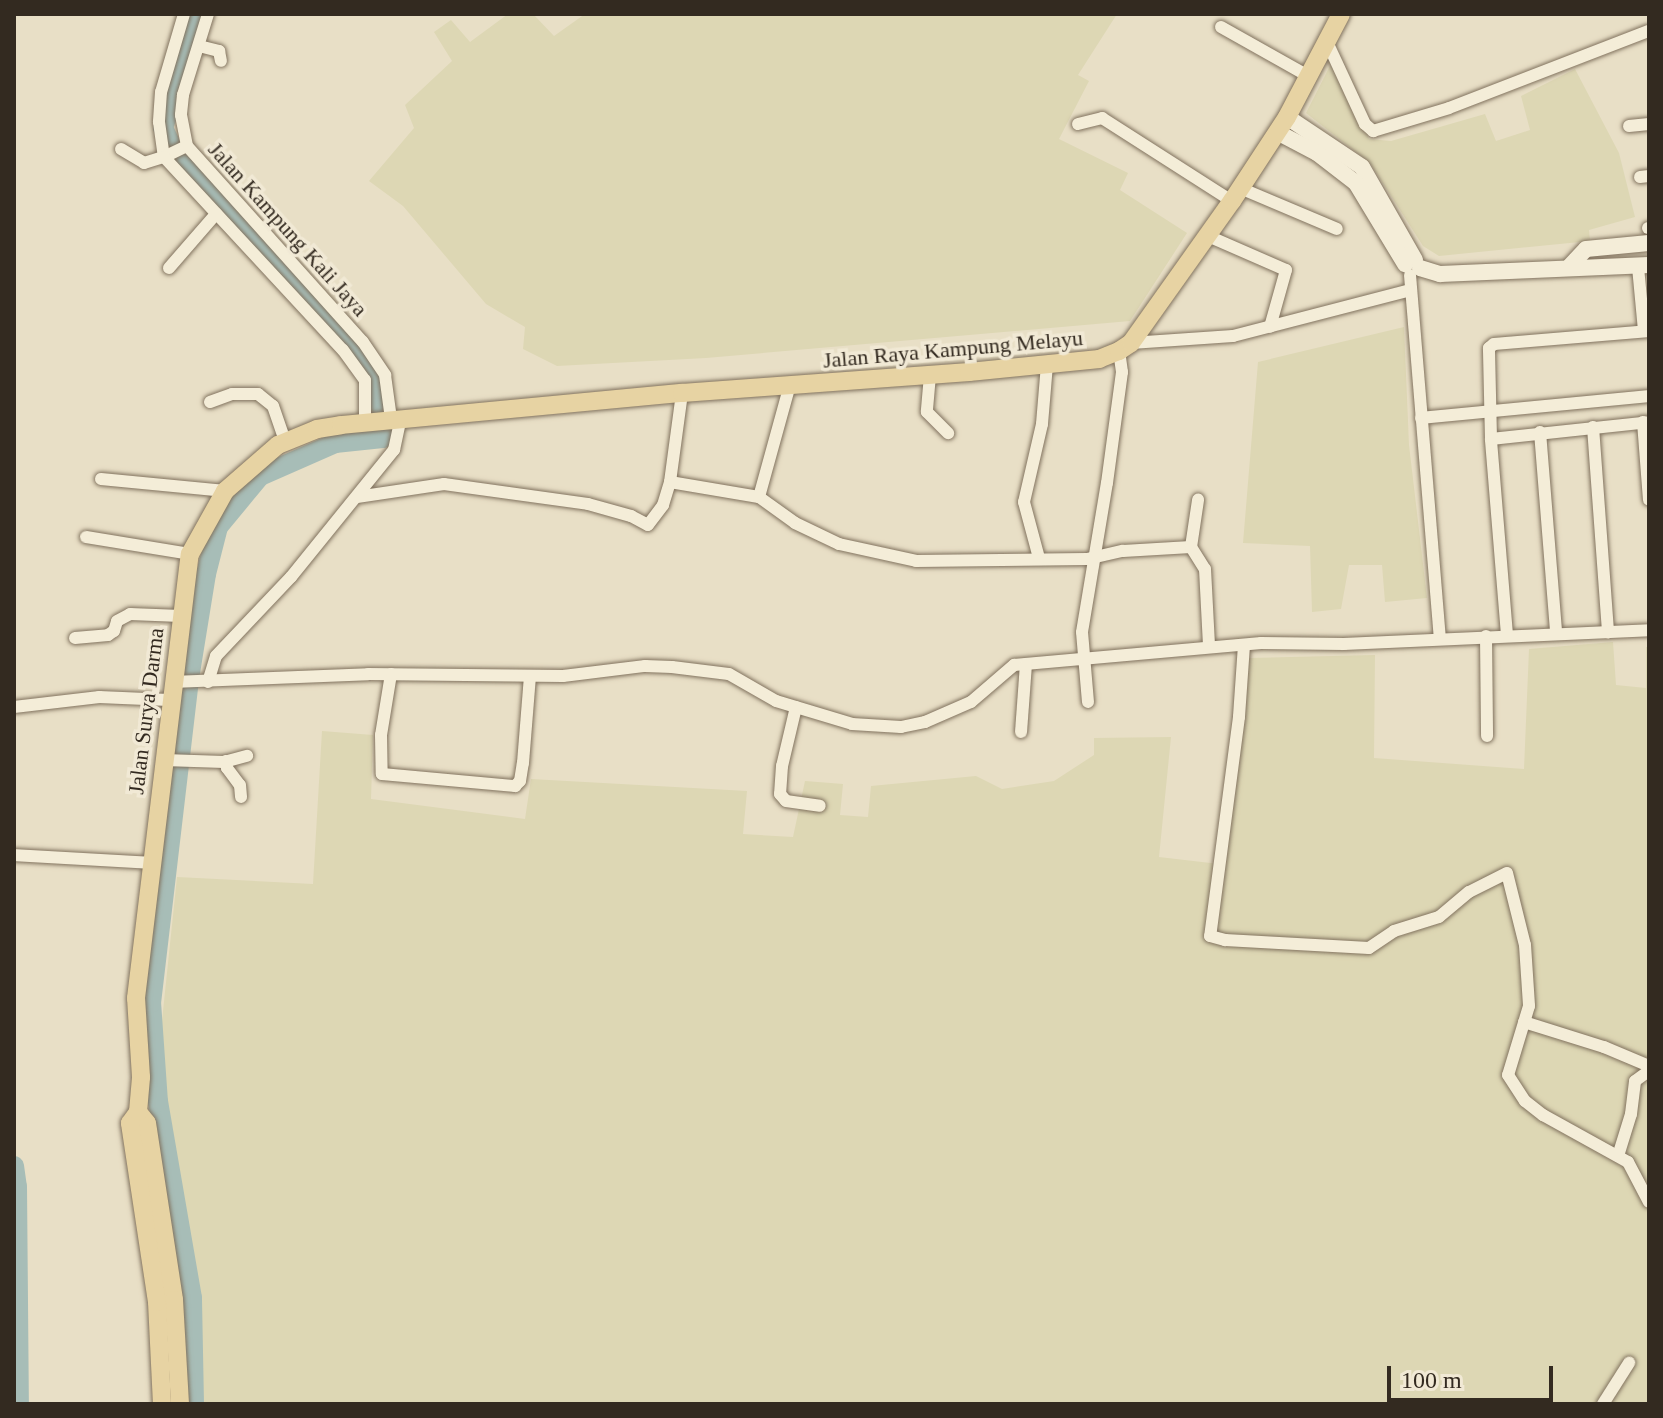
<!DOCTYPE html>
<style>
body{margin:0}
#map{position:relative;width:1663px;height:1418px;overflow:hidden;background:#e8dfc6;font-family:Georgia,serif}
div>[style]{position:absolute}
.farmland>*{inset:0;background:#ddd7b4}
.river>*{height:20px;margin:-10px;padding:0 10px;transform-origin:10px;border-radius:10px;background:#a7bdb7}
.roads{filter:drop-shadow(0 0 2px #81725e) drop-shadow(0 0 2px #81725e)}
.street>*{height:12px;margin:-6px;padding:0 6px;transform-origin:6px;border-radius:6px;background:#f4edd8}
.secondary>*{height:16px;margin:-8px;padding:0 8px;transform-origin:8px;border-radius:8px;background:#f4edd8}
.primary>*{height:18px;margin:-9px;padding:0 9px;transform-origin:9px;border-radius:9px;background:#e7d3a3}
span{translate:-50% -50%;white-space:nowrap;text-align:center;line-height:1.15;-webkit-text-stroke:7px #f1e9d5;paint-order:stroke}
.street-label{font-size:22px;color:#332a20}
.frame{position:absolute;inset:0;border:16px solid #332a20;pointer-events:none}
.scale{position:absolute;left:1387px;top:1366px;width:166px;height:36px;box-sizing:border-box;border:4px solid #332a20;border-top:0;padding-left:10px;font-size:24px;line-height:28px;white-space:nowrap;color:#332a20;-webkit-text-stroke:6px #f1e9d5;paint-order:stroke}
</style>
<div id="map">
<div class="farmland">
<div style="clip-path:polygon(508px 14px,533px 14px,554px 36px,585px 14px,1117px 14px,1078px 75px,1089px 81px,1059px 139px,1128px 173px,1120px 190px,1187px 233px,1130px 321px,706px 358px,557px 366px,523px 349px,525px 327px,486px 304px,403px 206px,369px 181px,414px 128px,405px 105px,452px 61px,434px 32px,451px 20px,470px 42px)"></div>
<div style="clip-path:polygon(1336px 54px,1369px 139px,1391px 141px,1485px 114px,1496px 141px,1530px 130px,1521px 96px,1575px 69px,1619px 153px,1635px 217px,1589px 230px,1590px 241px,1439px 256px,1423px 246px,1370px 163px,1306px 113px)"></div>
<div style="clip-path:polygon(1404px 327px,1409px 445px,1427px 598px,1385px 602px,1382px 565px,1349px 565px,1341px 609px,1312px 612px,1310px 546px,1243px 543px,1258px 362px)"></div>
<div style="clip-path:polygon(1613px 642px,1616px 685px,1646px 688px,1646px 647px,1649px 647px,1649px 1404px,201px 1404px,195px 1307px,158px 1059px,177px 877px,313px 884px,322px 731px,373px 735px,371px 799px,525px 819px,531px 779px,747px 791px,743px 834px,793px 837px,805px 781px,843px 784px,840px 815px,868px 817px,871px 786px,976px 776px,1002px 789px,1054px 781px,1094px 755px,1094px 738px,1171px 737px,1159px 857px,1219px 864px,1249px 658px,1375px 655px,1374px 758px,1524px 769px,1529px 649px)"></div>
</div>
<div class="river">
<div style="left:14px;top:1166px;width:21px;rotate:82deg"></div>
<div style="left:17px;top:1187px;width:217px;rotate:89.5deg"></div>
<div style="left:194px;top:1404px;width:106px;rotate:-91.1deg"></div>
<div style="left:192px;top:1298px;width:199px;rotate:-99.8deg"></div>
<div style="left:158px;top:1102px;width:99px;rotate:-94deg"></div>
<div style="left:151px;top:1003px;width:326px;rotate:-83.3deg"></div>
<div style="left:189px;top:679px;width:106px;rotate:-80.8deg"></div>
<div style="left:206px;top:574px;width:49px;rotate:-75.7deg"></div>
<div style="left:218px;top:527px;width:66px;rotate:-50.5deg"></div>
<div style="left:260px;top:476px;width:82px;rotate:-23.7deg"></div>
<div style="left:335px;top:443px;width:48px;rotate:-5.9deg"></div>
<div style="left:383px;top:438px;width:48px;rotate:-93.6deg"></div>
<div style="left:380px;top:390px;width:53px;rotate:-117.1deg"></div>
<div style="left:356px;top:343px;width:255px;rotate:-134.2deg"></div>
<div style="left:178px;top:160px;width:35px;rotate:-115deg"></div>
<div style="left:163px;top:128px;width:120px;rotate:-72deg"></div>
</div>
<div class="roads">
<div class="street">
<div style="left:184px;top:14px;width:81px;rotate:106.4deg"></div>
<div style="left:161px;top:92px;width:30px;rotate:94deg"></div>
<div style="left:159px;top:122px;width:35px;rotate:82deg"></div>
<div style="left:164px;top:157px;width:25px;rotate:-26deg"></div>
<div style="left:208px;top:14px;width:85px;rotate:107.2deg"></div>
<div style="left:183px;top:95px;width:20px;rotate:96deg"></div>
<div style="left:181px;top:115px;width:32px;rotate:79deg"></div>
<div style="left:187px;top:146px;width:263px;rotate:48.1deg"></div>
<div style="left:363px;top:342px;width:40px;rotate:56deg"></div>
<div style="left:385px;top:375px;width:44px;rotate:82.2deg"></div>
<div style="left:1221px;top:27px;width:102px;rotate:29.3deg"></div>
<div style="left:1328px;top:44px;width:88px;rotate:65.2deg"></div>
<div style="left:1365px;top:124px;width:11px;rotate:41deg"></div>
<div style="left:1373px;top:131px;width:79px;rotate:-16.8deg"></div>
<div style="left:1449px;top:108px;width:214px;rotate:-21.1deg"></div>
<div style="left:199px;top:46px;width:21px;rotate:14deg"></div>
<div style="left:219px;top:51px;width:10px;rotate:79deg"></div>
<div style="left:1078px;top:124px;width:25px;rotate:-14deg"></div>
<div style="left:1102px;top:118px;width:154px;rotate:32.6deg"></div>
<div style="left:1629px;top:126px;width:20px;rotate:-6deg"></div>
<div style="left:121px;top:149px;width:27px;rotate:31deg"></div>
<div style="left:144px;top:163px;width:21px;rotate:-17deg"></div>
<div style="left:164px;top:157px;width:263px;rotate:47.2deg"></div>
<div style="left:343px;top:350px;width:37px;rotate:54deg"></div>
<div style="left:365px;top:380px;width:42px;rotate:90deg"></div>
<div style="left:1640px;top:177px;width:9px;rotate:-6deg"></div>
<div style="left:1240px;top:188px;width:105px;rotate:22.9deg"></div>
<div style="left:1648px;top:228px;width:1px"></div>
<div style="left:1208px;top:236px;width:85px;rotate:23.6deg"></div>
<div style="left:1286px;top:270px;width:59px;rotate:105.7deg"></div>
<div style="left:1638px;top:267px;width:64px;rotate:84.6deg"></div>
<div style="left:169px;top:268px;width:72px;rotate:-49deg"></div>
<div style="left:1410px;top:275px;width:364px;rotate:85.3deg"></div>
<div style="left:1131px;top:343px;width:102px;rotate:-3.9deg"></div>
<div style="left:1233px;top:336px;width:184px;rotate:-14.5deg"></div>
<div style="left:930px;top:375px;width:37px;rotate:95deg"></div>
<div style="left:927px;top:412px;width:30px;rotate:45deg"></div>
<div style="left:210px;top:402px;width:23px;rotate:-20deg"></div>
<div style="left:232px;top:394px;width:26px"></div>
<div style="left:258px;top:394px;width:19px;rotate:39deg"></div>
<div style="left:273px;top:406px;width:37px;rotate:71deg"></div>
<div style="left:1421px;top:418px;width:229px;rotate:-5.5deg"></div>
<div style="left:1643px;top:422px;width:78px;rotate:85.6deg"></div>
<div style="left:1593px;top:427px;width:206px;rotate:85.8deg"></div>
<div style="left:1540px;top:432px;width:202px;rotate:85.4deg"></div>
<div style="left:1491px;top:439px;width:159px;rotate:-6.1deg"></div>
<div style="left:101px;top:479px;width:125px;rotate:5.5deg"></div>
<div style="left:670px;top:482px;width:90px;rotate:9.6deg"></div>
<div style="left:759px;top:497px;width:44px;rotate:35.8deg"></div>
<div style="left:795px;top:523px;width:49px;rotate:25.5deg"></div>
<div style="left:839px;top:544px;width:79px;rotate:12.4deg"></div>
<div style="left:916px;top:561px;width:171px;rotate:-0.7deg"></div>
<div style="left:1087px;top:559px;width:37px;rotate:-13deg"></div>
<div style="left:1123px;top:551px;width:68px;rotate:-3.4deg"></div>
<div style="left:1191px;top:547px;width:48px;rotate:-81.5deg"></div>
<div style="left:357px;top:497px;width:88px;rotate:-8.5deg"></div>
<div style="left:444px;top:484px;width:145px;rotate:7.9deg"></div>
<div style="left:588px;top:504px;width:45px;rotate:15.6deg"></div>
<div style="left:631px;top:516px;width:19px;rotate:28deg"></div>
<div style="left:648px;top:525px;width:25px;rotate:-53deg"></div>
<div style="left:663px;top:505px;width:24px;rotate:-73deg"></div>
<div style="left:670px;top:482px;width:90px;rotate:-82.3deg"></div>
<div style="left:759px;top:497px;width:113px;rotate:-74.6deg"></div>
<div style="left:86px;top:537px;width:105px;rotate:9.3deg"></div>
<div style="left:1191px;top:547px;width:26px;rotate:58deg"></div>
<div style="left:1205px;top:569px;width:77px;rotate:87deg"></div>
<div style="left:1039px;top:558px;width:58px;rotate:-105deg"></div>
<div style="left:1024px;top:502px;width:80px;rotate:-77deg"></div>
<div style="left:1042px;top:424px;width:60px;rotate:-85.2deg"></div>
<div style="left:1507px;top:635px;width:197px;rotate:-94.7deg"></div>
<div style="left:1491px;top:439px;width:91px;rotate:-91.3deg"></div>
<div style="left:1489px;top:348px;width:6px;rotate:-39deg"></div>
<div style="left:1494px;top:344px;width:156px;rotate:-4.8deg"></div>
<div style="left:1486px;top:636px;width:100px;rotate:89.4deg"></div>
<div style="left:75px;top:638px;width:33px;rotate:-5deg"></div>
<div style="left:108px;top:635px;width:7px;rotate:-34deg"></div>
<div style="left:114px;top:631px;width:10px;rotate:-73deg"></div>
<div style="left:117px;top:621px;width:15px;rotate:-28deg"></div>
<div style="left:130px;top:614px;width:51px;rotate:2.2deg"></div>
<div style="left:1244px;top:645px;width:72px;rotate:94deg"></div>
<div style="left:1239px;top:717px;width:221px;rotate:97.5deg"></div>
<div style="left:1210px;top:936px;width:16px;rotate:15deg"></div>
<div style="left:1225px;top:940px;width:144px;rotate:3.2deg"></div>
<div style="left:1369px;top:948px;width:30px;rotate:-34deg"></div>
<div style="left:1394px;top:931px;width:47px;rotate:-17.3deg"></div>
<div style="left:1439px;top:917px;width:39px;rotate:-40deg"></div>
<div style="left:1469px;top:892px;width:42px;rotate:-26.6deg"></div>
<div style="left:1507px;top:873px;width:74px;rotate:76deg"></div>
<div style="left:1525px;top:945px;width:61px;rotate:86.2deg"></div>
<div style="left:1529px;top:1006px;width:72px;rotate:106.9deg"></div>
<div style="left:1508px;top:1075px;width:31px;rotate:57deg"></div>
<div style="left:1525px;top:1101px;width:23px;rotate:38deg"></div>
<div style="left:1543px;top:1115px;width:97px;rotate:28.9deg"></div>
<div style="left:1628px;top:1162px;width:45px;rotate:62.3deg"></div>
<div style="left:391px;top:674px;width:62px;rotate:99.3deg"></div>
<div style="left:381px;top:735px;width:39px;rotate:89deg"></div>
<div style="left:382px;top:774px;width:134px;rotate:5.2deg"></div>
<div style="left:515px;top:786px;width:7px;rotate:-45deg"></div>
<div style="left:520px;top:781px;width:18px;rotate:-81deg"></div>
<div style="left:523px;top:763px;width:87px;rotate:-85.4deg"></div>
<div style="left:172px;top:682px;width:196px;rotate:-2.3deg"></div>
<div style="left:368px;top:674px;width:195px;rotate:0.6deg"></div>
<div style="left:563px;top:676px;width:83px;rotate:-7deg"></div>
<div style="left:645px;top:666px;width:27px;rotate:2deg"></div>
<div style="left:672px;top:667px;width:57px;rotate:7deg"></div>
<div style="left:729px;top:674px;width:54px;rotate:29.9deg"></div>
<div style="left:776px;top:701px;width:79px;rotate:16.8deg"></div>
<div style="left:852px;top:724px;width:49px;rotate:3.5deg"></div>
<div style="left:901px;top:727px;width:25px;rotate:-12deg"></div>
<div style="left:925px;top:722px;width:50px;rotate:-23.5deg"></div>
<div style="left:971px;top:702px;width:57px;rotate:-40.7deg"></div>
<div style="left:1014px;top:665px;width:248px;rotate:-5.1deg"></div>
<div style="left:1261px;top:643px;width:83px;rotate:0.7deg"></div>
<div style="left:1344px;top:644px;width:305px;rotate:-2.6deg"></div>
<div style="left:208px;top:682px;width:27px;rotate:-73deg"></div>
<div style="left:216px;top:656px;width:109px;rotate:-46.5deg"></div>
<div style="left:291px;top:577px;width:164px;rotate:-51deg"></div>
<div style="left:394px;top:450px;width:33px;rotate:-78deg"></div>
<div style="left:1088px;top:702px;width:70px;rotate:-94.9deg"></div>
<div style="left:1082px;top:632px;width:151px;rotate:-80.5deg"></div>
<div style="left:1107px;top:483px;width:112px;rotate:-82.3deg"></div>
<div style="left:1122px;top:372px;width:21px;rotate:-98deg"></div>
<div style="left:14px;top:707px;width:86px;rotate:-6.7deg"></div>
<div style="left:99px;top:697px;width:70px;rotate:2.5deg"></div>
<div style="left:796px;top:707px;width:61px;rotate:103.3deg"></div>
<div style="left:782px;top:766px;width:28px;rotate:94deg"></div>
<div style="left:780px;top:794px;width:9px;rotate:49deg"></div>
<div style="left:786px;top:801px;width:34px;rotate:8deg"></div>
<div style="left:1021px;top:732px;width:68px;rotate:-85.8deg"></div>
<div style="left:164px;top:760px;width:60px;rotate:1.9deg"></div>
<div style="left:224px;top:762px;width:24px;rotate:-15deg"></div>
<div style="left:226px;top:761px;width:7px;rotate:82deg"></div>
<div style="left:227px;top:768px;width:21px;rotate:53deg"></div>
<div style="left:240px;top:785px;width:12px;rotate:85deg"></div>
<div style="left:14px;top:855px;width:138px;rotate:3.3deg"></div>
<div style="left:1524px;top:1022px;width:84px;rotate:17.4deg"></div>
<div style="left:1604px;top:1047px;width:49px;rotate:22.9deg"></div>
<div style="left:1618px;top:1156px;width:44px;rotate:-72.8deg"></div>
<div style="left:1631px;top:1114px;width:33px;rotate:-83deg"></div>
<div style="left:1635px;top:1081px;width:17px;rotate:-36deg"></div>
<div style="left:1603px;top:1404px;width:49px;rotate:-57.6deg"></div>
</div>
<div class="secondary">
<div style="left:1287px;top:117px;width:90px;rotate:33.7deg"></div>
<div style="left:1362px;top:167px;width:107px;rotate:60.3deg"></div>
<div style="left:1277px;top:132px;width:45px;rotate:27.7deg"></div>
<div style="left:1317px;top:153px;width:49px;rotate:37.6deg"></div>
<div style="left:1356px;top:183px;width:95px;rotate:58.8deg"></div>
<div style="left:1570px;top:266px;width:23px;rotate:-47deg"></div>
<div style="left:1586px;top:249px;width:63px;rotate:-5.4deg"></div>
<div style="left:1420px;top:268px;width:21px;rotate:17deg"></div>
<div style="left:1440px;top:274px;width:209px;rotate:-2.5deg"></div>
</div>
<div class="primary">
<div style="left:138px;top:1112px;width:14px;rotate:51deg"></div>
<div style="left:147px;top:1123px;width:179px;rotate:81.3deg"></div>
<div style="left:174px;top:1300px;width:104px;rotate:86.7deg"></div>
<div style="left:162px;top:1404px;width:102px;rotate:-92.8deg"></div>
<div style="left:157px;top:1302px;width:181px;rotate:-98.6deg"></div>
<div style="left:130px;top:1123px;width:14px;rotate:-54deg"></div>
<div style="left:138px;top:1112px;width:35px;rotate:-85deg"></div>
<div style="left:141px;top:1077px;width:79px;rotate:-93.6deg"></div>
<div style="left:136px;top:998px;width:447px;rotate:-83.1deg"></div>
<div style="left:190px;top:554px;width:72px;rotate:-60.9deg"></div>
<div style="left:225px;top:491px;width:70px;rotate:-41deg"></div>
<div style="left:278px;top:445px;width:42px;rotate:-22.3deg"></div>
<div style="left:317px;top:429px;width:24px;rotate:-9deg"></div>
<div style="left:341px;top:425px;width:342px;rotate:-5.4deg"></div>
<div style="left:682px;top:393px;width:288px;rotate:-4.2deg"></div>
<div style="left:969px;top:372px;width:131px;rotate:-5.7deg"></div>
<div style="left:1099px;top:359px;width:22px;rotate:-22deg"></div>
<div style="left:1119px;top:351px;width:14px;rotate:-34deg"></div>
<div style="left:1131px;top:343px;width:174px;rotate:-54.6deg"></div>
<div style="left:1232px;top:201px;width:100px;rotate:-56.8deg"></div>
<div style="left:1287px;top:117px;width:116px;rotate:-62.3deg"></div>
</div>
</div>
<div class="street-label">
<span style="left:288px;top:229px;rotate:48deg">Jalan Kampung Kali Jaya</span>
<span style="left:953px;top:349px;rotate:-5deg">Jalan Raya Kampung Melayu</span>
<span style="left:146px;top:711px;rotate:-83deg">Jalan Surya Darma</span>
</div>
<div class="frame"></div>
<div class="scale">100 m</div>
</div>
